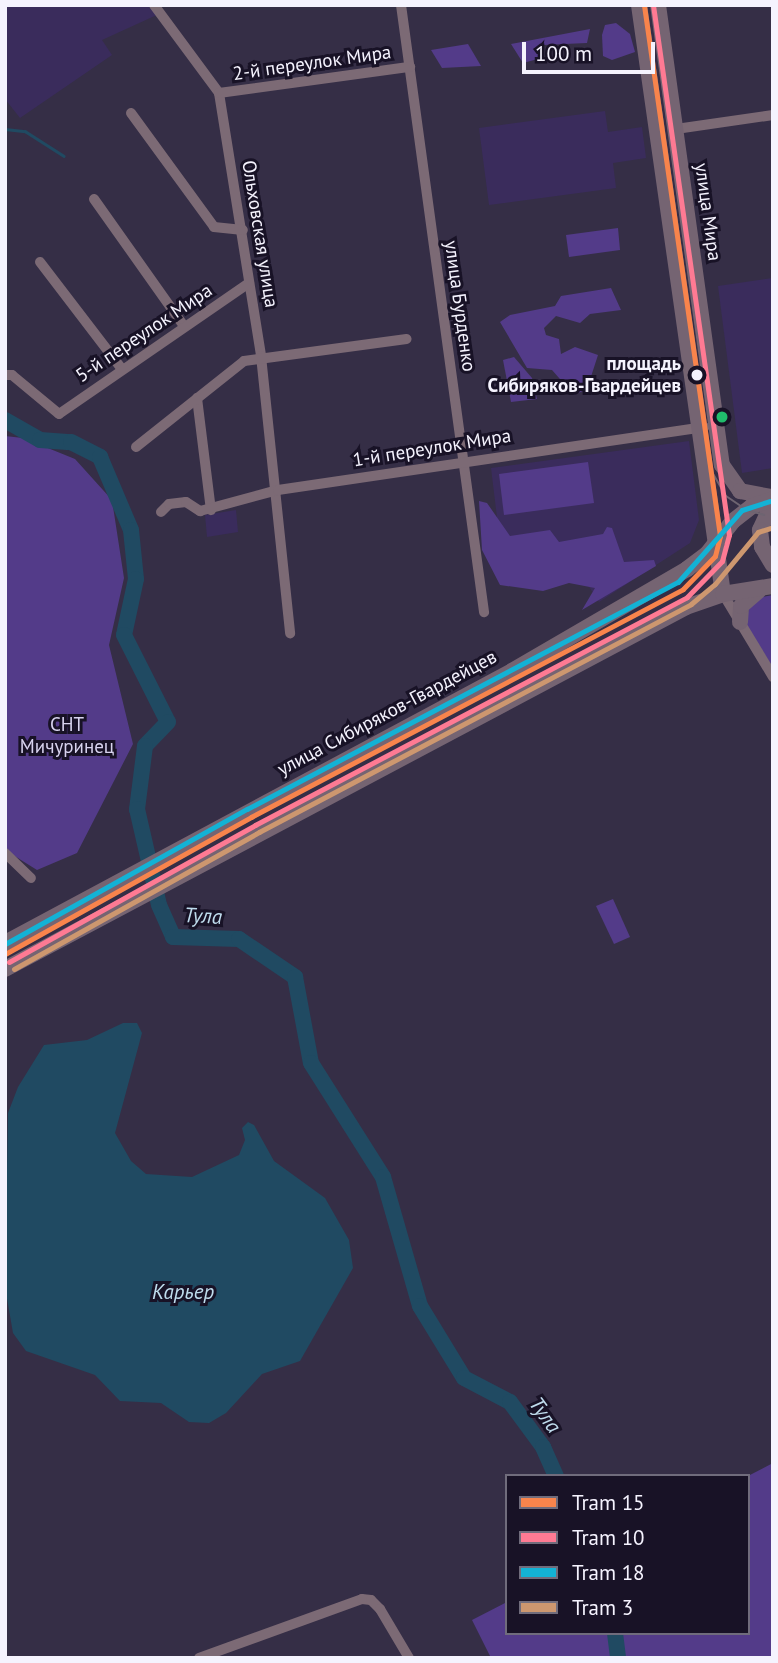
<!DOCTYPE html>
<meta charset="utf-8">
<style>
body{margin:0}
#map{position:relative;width:778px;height:1663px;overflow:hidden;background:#352e46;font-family:"PT Sans",sans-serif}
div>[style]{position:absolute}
.built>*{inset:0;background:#3a2c5c}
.green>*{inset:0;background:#533b89}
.water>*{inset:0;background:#204a62}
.stream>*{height:2.5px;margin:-1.25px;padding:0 1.25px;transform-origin:1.25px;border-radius:1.25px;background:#204a62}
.river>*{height:16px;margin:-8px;padding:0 8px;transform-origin:8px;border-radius:8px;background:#204a62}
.street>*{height:10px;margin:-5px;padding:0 5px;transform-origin:5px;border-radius:5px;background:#7c6a75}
.secondary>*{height:16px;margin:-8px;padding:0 8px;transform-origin:8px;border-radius:8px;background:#756472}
.tram>*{height:2px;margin:-1px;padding:0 1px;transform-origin:1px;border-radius:1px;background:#6e6471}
.tram-1>*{height:5px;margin:-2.5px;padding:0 2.5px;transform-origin:2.5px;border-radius:2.5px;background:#f8844c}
.tram-2>*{height:5px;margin:-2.5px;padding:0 2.5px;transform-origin:2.5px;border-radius:2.5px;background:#fe7a93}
.tram-3>*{height:5px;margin:-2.5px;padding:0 2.5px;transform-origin:2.5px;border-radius:2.5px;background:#13b2d5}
.tram-4>*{height:5px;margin:-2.5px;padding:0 2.5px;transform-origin:2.5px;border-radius:2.5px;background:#cd976f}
.dots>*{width:19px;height:19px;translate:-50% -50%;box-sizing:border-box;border:4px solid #181226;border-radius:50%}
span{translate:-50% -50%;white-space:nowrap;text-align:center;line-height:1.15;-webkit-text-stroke:6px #181226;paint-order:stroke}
.street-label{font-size:19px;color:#f5f3fe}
.stop-label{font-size:19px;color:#f5f3fe;font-weight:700}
.right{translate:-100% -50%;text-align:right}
.park-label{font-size:19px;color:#d8d3ef}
.water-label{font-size:21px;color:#bfdced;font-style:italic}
.frame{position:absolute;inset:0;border:7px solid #f5f3fe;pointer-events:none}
.legend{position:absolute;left:505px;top:1474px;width:245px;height:161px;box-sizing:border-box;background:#181226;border:2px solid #706c7c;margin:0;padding:9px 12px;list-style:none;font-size:21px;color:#f5f3fe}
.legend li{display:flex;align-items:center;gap:14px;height:35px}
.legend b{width:35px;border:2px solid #706c7c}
.scale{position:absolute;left:522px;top:42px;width:133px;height:32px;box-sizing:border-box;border:4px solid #f5f3fe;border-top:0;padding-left:9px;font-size:21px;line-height:24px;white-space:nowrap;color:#f5f3fe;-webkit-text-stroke:5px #181226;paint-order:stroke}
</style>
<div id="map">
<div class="built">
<div style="clip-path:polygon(5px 5px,146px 5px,159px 14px,102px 40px,112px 55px,20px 118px,5px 99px)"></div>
<div style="clip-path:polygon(605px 111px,608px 132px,642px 127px,646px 158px,613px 163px,616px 188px,489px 205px,479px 128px)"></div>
<div style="clip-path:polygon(773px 278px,773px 468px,742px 473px,718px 286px)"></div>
<div style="clip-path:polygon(689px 441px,699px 520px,690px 543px,599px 602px,584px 579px,500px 542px,491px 468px)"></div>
<div style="clip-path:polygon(236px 510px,238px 532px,207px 537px,205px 515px)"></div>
</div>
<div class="green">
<div style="clip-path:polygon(616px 23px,630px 34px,635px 52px,612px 60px,603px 56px,602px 35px,605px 25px)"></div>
<div style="clip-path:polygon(590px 29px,587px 43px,543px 45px,538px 59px,523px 63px,511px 44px)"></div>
<div style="clip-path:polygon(468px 44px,481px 66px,442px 68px,431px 50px)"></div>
<div style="clip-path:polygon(618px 228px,620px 250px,569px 257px,566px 235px)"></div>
<div style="clip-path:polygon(611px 288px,621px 310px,590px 314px,580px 323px,556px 316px,544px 328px,546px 335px,559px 339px,561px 354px,575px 347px,598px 355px,587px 389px,574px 395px,552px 370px,527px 368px,500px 322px,510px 315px,555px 306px,561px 296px)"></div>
<div style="clip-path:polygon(514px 357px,532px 378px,537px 399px,511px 402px,503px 360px)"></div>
<div style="clip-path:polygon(5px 436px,23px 438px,75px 459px,112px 500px,124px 578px,109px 645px,133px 744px,77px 853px,37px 870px,5px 850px)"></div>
<div style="clip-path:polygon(588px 462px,594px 503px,504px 515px,499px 474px)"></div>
<div style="clip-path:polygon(479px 501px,487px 503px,510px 536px,550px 530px,559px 542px,603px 534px,607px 527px,612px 528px,624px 562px,654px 560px,656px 566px,582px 610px,595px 588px,569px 583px,543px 591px,500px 585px,482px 550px)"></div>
<div style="clip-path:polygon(773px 595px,773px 668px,745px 622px,752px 599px)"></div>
<div style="clip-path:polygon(613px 899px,630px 937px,614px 944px,596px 906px)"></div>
<div style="clip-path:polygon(773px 1463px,773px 1658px,491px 1658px,472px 1620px,507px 1602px,507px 1633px,748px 1633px,748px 1476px)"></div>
</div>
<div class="water">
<div style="clip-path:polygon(123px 1023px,137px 1023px,142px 1033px,115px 1133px,131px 1161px,146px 1174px,192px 1177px,239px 1155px,245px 1140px,242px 1128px,248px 1122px,254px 1125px,274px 1161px,325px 1198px,349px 1240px,353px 1268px,300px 1361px,262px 1374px,226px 1413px,209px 1423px,189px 1422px,161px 1403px,120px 1401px,95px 1375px,26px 1351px,13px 1333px,5px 1287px,8px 1113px,18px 1087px,44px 1045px,87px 1040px)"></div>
</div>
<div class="stream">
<div style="left:5px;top:129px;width:20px;rotate:6deg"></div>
<div style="left:25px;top:131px;width:46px;rotate:32.7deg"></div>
</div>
<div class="river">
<div style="left:5px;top:420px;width:40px;rotate:29.7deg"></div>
<div style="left:40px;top:440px;width:31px;rotate:4deg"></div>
<div style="left:71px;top:442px;width:33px;rotate:27deg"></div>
<div style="left:100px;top:457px;width:79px;rotate:67deg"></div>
<div style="left:131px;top:530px;width:49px;rotate:84.2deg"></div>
<div style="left:136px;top:579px;width:57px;rotate:102.1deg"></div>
<div style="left:124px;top:635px;width:97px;rotate:63.2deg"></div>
<div style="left:168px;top:722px;width:33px;rotate:134deg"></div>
<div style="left:145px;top:746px;width:64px;rotate:97.2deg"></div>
<div style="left:137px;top:809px;width:98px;rotate:77.1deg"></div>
<div style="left:159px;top:905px;width:35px;rotate:66deg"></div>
<div style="left:173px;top:937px;width:66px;rotate:1.7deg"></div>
<div style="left:239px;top:939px;width:68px;rotate:34.2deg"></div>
<div style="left:295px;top:977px;width:87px;rotate:79.5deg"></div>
<div style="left:311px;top:1063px;width:135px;rotate:57.7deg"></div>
<div style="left:383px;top:1177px;width:134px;rotate:74deg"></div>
<div style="left:420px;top:1306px;width:84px;rotate:58.6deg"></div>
<div style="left:464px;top:1378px;width:52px;rotate:27.6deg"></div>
<div style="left:510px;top:1402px;width:56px;rotate:53.7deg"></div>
<div style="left:543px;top:1447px;width:32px;rotate:66deg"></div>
<div style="left:615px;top:1633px;width:25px;rotate:83deg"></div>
</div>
<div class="street">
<div style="left:154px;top:5px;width:109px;rotate:53.5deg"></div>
<div style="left:219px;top:93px;width:266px;rotate:80.9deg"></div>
<div style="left:261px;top:356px;width:279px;rotate:84deg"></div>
<div style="left:401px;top:5px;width:613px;rotate:82.21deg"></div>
<div style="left:219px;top:93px;width:193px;rotate:-7.8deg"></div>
<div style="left:131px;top:113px;width:141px;rotate:53.9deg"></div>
<div style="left:214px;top:227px;width:29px;rotate:6deg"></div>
<div style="left:676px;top:129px;width:98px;rotate:-8.2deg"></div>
<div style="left:94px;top:199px;width:156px;rotate:54.7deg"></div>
<div style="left:40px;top:262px;width:133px;rotate:52.6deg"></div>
<div style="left:5px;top:375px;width:7px"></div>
<div style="left:12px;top:375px;width:61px;rotate:39.7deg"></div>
<div style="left:59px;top:414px;width:231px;rotate:-34.6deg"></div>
<div style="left:197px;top:398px;width:113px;rotate:82.9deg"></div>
<div style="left:136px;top:447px;width:138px;rotate:-38.5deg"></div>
<div style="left:244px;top:361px;width:164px;rotate:-7.7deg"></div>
<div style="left:161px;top:512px;width:11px;rotate:-45deg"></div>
<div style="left:169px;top:504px;width:17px;rotate:-7deg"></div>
<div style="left:186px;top:502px;width:17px;rotate:33deg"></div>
<div style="left:200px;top:511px;width:81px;rotate:-15.1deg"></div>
<div style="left:278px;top:490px;width:431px;rotate:-8.4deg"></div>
<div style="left:723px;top:594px;width:97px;rotate:58.9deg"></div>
<div style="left:5px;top:853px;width:36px;rotate:44deg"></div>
<div style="left:199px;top:1658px;width:173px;rotate:-19.9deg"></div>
<div style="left:362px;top:1599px;width:9px;rotate:6deg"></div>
<div style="left:371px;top:1600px;width:13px;rotate:45deg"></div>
<div style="left:380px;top:1609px;width:57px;rotate:59.4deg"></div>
</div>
<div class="secondary">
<div style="left:639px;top:5px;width:595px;rotate:81.88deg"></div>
<div style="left:658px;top:5px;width:464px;rotate:82.1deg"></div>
<div style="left:722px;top:465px;width:32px;rotate:55deg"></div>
<div style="left:740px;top:491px;width:31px;rotate:11deg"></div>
<div style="left:773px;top:502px;width:31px;rotate:115deg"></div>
<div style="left:760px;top:530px;width:17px;rotate:83deg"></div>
<div style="left:762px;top:547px;width:21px;rotate:59deg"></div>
<div style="left:740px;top:622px;width:16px;rotate:-86deg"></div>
<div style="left:741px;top:606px;width:23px;rotate:-41deg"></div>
<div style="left:5px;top:943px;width:575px;rotate:-28.21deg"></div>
<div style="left:512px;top:671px;width:203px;rotate:-30.2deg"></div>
<div style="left:687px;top:569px;width:25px;rotate:-37deg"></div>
<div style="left:707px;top:554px;width:42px;rotate:-51.8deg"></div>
<div style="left:733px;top:521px;width:24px;rotate:-38deg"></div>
<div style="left:752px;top:506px;width:22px;rotate:-18deg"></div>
<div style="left:5px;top:969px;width:771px;rotate:-27.99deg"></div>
<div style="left:686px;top:607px;width:39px;rotate:-19deg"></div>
<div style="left:723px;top:594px;width:51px;rotate:-9.1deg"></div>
</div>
<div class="tram">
<div style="left:708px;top:465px;width:36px;rotate:60deg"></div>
<div style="left:726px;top:496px;width:25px;rotate:34deg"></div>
<div style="left:747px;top:510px;width:18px;rotate:16deg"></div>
</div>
<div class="tram-1">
<div style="left:5px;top:954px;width:282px;rotate:-29.1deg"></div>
<div style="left:251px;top:817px;width:488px;rotate:-27.8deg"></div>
<div style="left:683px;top:589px;width:46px;rotate:-45.9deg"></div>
<div style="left:715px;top:556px;width:21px;rotate:-76deg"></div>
<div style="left:720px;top:536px;width:536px;rotate:-98.15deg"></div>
</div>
<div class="tram-2">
<div style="left:9px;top:962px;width:282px;rotate:-29.1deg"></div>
<div style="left:255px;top:825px;width:488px;rotate:-27.8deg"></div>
<div style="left:687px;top:597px;width:50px;rotate:-45.8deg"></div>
<div style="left:722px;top:561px;width:27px;rotate:-75deg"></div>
<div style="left:729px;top:535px;width:535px;rotate:-98.16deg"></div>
</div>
<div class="tram-3">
<div style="left:5px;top:944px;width:277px;rotate:-29.2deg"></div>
<div style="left:247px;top:809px;width:487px;rotate:-27.8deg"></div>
<div style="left:678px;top:582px;width:96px;rotate:-48.4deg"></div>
<div style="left:742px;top:510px;width:29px;rotate:-18deg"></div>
</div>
<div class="tram-4">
<div style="left:14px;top:969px;width:281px;rotate:-29.2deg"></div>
<div style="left:259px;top:832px;width:488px;rotate:-27.8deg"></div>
<div style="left:691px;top:604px;width:31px;rotate:-40deg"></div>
<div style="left:715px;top:584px;width:67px;rotate:-50.4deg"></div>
<div style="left:758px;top:532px;width:16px;rotate:-18deg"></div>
</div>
<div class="dots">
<div style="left:697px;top:375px;background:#f5f3fe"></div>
<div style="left:722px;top:417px;background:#20bc6c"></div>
</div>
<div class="street-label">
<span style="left:312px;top:63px;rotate:-8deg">2-й переулок Мира</span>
<span style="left:708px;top:212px;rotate:82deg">улица Мира</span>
<span style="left:260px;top:234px;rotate:81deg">Ольховская улица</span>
<span style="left:460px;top:306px;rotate:82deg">улица Бурденко</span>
<span style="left:144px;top:333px;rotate:-34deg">5-й переулок Мира</span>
<span style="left:432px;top:448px;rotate:-9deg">1-й переулок Мира</span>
<span style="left:387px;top:713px;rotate:-28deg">улица Сибиряков-Гвардейцев</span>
</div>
<div class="stop-label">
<span class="right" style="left:681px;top:375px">площадь<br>Сибиряков-Гвардейцев</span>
</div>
<div class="park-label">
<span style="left:67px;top:736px">СНТ<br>Мичуринец</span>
</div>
<div class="water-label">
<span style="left:203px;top:916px;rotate:3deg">Тула</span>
<span style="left:183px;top:1292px">Карьер</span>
<span style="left:545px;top:1415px;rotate:54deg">Тула</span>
</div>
<div class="frame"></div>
<ul class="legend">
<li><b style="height:9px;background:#f8844c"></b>Tram 15</li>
<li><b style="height:9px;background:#fe7a93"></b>Tram 10</li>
<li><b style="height:9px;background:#13b2d5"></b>Tram 18</li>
<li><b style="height:9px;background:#cd976f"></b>Tram 3</li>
</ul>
<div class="scale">100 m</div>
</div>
